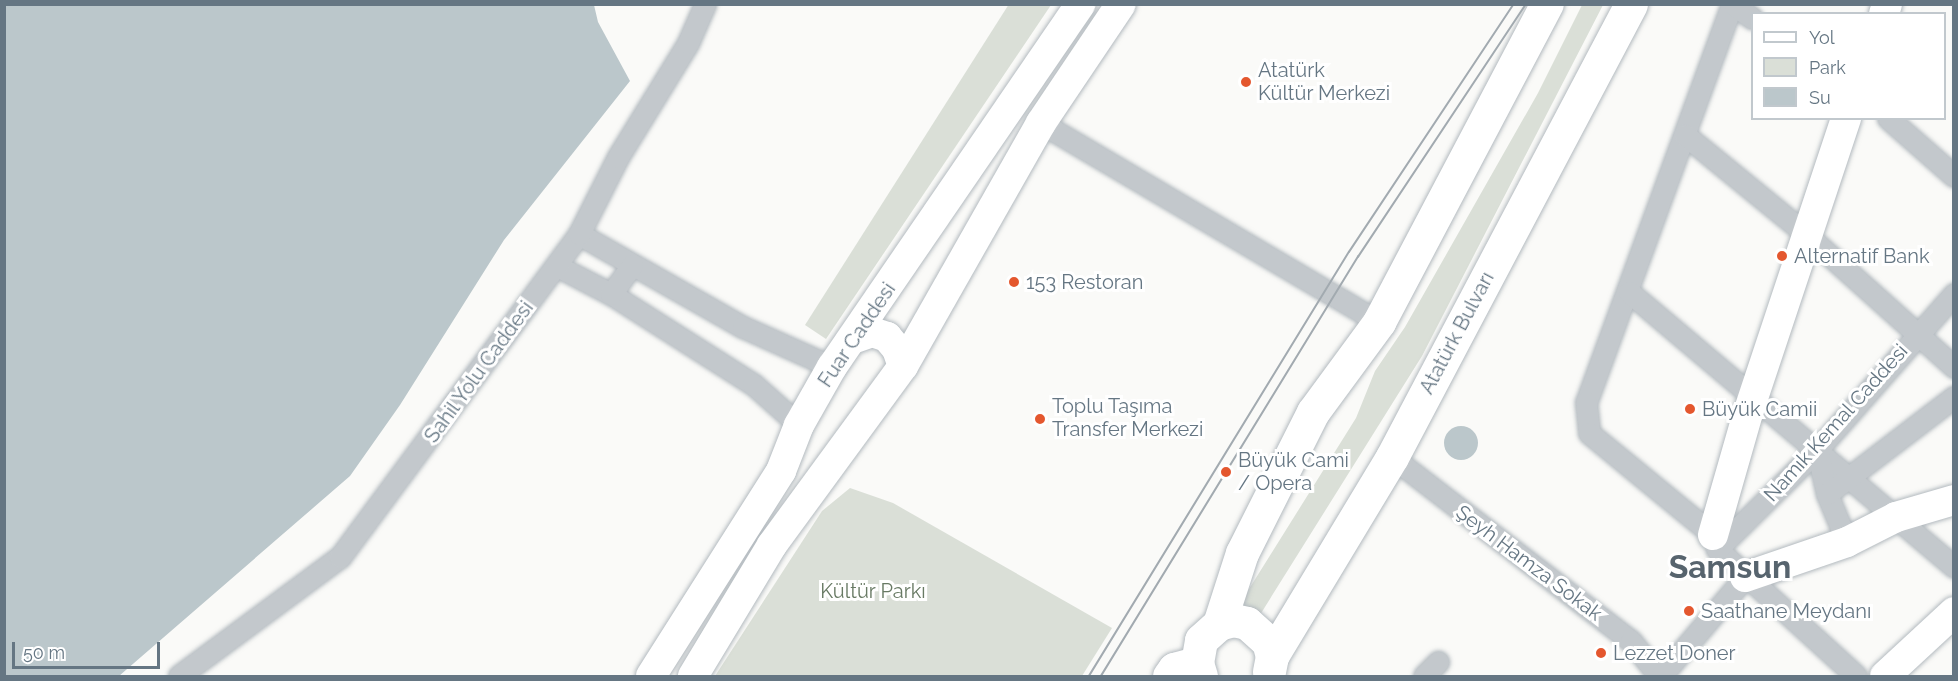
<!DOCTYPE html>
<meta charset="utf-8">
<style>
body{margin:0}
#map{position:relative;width:1958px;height:681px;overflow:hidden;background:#fafaf8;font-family:Raleway,sans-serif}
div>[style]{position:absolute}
.green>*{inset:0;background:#dadfd7}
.water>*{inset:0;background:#bbc7cb}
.round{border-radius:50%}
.roads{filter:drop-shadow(0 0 2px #b3babf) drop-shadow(0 0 2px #b3babf)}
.street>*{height:21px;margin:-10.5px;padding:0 10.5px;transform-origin:10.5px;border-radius:10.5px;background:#c3c8cc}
.secondary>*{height:30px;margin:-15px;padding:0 15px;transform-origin:15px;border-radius:15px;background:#fff}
.primary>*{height:33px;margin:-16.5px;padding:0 16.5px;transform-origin:16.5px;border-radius:16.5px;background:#fff}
.tram>*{height:1.5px;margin:-0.75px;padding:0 0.75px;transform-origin:0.75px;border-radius:0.75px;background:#a2aab0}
.dots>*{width:16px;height:16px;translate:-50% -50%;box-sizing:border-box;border:3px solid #fff;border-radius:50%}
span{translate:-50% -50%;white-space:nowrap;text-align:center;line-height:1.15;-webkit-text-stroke:6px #fff;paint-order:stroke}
.poi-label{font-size:20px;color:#657683}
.left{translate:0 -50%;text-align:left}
.street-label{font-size:20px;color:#657683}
.park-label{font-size:20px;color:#687a64}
.town-label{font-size:32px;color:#57646e;font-weight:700}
.frame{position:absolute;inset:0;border:6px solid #657683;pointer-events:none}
.legend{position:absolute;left:1751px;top:12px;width:195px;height:108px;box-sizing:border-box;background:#fff;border:2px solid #c1c8cd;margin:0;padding:8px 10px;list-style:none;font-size:18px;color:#657683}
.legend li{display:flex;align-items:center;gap:12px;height:30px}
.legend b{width:30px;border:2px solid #c1c8cd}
.scale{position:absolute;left:12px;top:642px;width:148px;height:27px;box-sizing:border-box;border:3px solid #657683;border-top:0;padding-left:8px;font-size:18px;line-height:21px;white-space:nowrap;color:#657683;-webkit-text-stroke:4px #fff;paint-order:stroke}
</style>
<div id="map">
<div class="green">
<div style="clip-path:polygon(1009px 4px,1051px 5px,826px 339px,805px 325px)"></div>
<div style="clip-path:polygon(1582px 5px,1603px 5px,1422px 356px,1248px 634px,1229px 621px,1356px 418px,1375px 371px,1405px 327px,1538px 93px)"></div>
<div style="clip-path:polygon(850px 488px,893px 503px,1112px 628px,1082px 676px,715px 676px,822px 511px)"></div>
</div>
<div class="water">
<div style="clip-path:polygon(4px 5px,594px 5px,598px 22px,630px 81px,504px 240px,400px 405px,350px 476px,119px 676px,5px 676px)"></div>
<div class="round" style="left:1444px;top:426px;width:34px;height:34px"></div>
</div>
<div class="roads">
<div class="street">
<div style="left:1732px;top:4px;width:424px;rotate:110.1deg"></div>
<div style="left:1586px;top:402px;width:31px;rotate:84deg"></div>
<div style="left:1589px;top:433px;width:161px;rotate:39.4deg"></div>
<div style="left:1713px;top:535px;width:15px;rotate:74deg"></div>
<div style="left:1717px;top:549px;width:188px;rotate:42.4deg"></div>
<div style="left:1735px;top:6px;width:21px;rotate:35deg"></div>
<div style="left:1888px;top:118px;width:88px;rotate:41.3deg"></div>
<div style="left:1041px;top:123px;width:392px;rotate:30.5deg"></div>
<div style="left:1685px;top:135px;width:158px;rotate:39.3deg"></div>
<div style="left:1807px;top:235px;width:198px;rotate:41.9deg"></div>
<div style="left:579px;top:234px;width:189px;rotate:29.6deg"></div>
<div style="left:743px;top:327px;width:98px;rotate:24.2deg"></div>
<div style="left:557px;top:266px;width:61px;rotate:27.4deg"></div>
<div style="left:611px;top:294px;width:168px;rotate:32.4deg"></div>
<div style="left:753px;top:384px;width:62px;rotate:41.7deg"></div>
<div style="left:1629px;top:292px;width:426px;rotate:40.2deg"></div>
<div style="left:611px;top:294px;width:36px;rotate:-54deg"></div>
<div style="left:1817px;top:450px;width:45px;rotate:77.2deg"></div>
<div style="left:1827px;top:494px;width:52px;rotate:67.4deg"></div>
<div style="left:1392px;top:457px;width:302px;rotate:37.6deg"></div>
<div style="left:1631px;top:641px;width:45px;rotate:51.3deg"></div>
<div style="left:1827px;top:494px;width:160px;rotate:-37.4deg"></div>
<div style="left:1717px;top:549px;width:141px;rotate:-44.7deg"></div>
<div style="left:1817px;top:450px;width:208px;rotate:-48.7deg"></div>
<div style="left:179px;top:676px;width:200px;rotate:-36.5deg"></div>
<div style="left:340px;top:557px;width:402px;rotate:-53.5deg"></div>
<div style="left:579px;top:234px;width:86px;rotate:-63.1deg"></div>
<div style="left:618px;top:157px;width:134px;rotate:-58.4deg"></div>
<div style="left:688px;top:43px;width:43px;rotate:-66.4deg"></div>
<div style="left:1424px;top:676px;width:20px;rotate:-45deg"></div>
<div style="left:1661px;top:676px;width:130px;rotate:-49.7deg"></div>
</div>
<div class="secondary">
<div style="left:1884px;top:14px;width:10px;rotate:-73deg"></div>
<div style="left:855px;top:338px;width:18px;rotate:-19deg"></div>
<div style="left:872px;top:332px;width:16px;rotate:18deg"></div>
<div style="left:887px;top:337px;width:16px;rotate:50deg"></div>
<div style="left:897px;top:349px;width:18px;rotate:71deg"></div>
<div style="left:1713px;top:535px;width:127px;rotate:-74deg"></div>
<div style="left:1748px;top:413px;width:311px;rotate:-71.6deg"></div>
<div style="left:1745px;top:577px;width:108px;rotate:-18.9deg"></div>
<div style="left:1847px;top:542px;width:55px;rotate:-27deg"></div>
<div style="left:1896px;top:517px;width:60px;rotate:-16.3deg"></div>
<div style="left:651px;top:676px;width:243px;rotate:-57.6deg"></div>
<div style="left:781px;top:471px;width:49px;rotate:-68.6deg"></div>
<div style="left:799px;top:425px;width:67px;rotate:-60.4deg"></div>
<div style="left:832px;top:367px;width:440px;rotate:-55.6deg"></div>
<div style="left:693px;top:676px;width:153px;rotate:-58.9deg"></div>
<div style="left:772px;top:545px;width:222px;rotate:-53.8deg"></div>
<div style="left:903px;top:366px;width:279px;rotate:-60.4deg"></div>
<div style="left:1041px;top:123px;width:143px;rotate:-56.1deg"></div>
<div style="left:1885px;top:676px;width:94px;rotate:-42.8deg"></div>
</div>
<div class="primary">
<div style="left:1219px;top:624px;width:75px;rotate:-72.1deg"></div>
<div style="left:1242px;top:553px;width:158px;rotate:-63.3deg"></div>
<div style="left:1313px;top:412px;width:112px;rotate:-53.7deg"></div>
<div style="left:1379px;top:322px;width:360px;rotate:-62.2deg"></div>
<div style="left:1272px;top:656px;width:232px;rotate:-58.9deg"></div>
<div style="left:1392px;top:457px;width:512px;rotate:-62.18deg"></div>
<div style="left:1169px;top:676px;width:9px;rotate:-54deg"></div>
<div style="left:1174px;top:669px;width:24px;rotate:-15deg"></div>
<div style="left:1201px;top:676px;width:14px;rotate:-107deg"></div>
<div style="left:1197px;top:663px;width:23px;rotate:-80deg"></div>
<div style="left:1201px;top:640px;width:24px;rotate:-42deg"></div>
<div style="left:1219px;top:624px;width:15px;rotate:-16deg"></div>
<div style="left:1233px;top:620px;width:14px;rotate:12deg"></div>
<div style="left:1247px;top:623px;width:28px;rotate:42deg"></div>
<div style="left:1268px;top:642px;width:15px;rotate:74deg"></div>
<div style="left:1272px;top:656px;width:16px;rotate:101deg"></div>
</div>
</div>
<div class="tram">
<div style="left:1089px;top:676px;width:497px;rotate:-58.5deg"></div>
<div style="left:1349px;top:252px;width:298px;rotate:-56.4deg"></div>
<div style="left:1101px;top:676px;width:492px;rotate:-58.5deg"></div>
<div style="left:1358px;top:257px;width:304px;rotate:-56.4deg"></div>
</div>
<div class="dots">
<div style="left:1246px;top:82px;background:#e4572e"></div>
<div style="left:1782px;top:256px;background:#e4572e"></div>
<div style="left:1014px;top:282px;background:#e4572e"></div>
<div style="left:1690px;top:409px;background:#e4572e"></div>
<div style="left:1040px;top:419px;background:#e4572e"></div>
<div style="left:1226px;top:472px;background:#e4572e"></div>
<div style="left:1689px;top:611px;background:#e4572e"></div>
<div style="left:1601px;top:653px;background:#e4572e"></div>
</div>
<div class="poi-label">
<span class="left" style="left:1258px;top:82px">Atatürk<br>Kültür Merkezi</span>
<span class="left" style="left:1794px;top:256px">Alternatif Bank</span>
<span class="left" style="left:1026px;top:282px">153 Restoran</span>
<span class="left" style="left:1052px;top:418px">Toplu Taşıma<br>Transfer Merkezi</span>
<span class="left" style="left:1702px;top:409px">Büyük Camii</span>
<span class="left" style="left:1238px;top:472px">Büyük Cami<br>/ Opera</span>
<span class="left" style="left:1701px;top:611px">Saathane Meydanı</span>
<span class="left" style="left:1613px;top:653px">Lezzet Doner</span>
</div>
<div class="street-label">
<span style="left:1457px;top:333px;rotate:-62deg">Atatürk Bulvarı</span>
<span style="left:857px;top:335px;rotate:-56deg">Fuar Caddesi</span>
<span style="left:479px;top:372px;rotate:-54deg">Sahil Yolu Caddesi</span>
<span style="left:1836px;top:423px;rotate:-48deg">Namık Kemal Caddesi</span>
<span style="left:1529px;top:563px;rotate:37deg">Şeyh Hamza Sokak</span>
</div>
<div class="park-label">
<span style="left:873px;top:591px">Kültür Parkı</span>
</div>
<div class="town-label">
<span style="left:1730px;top:567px">Samsun</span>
</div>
<div class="frame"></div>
<ul class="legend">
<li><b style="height:8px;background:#fff"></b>Yol</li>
<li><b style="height:16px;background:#dadfd7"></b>Park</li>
<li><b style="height:16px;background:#bbc7cb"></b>Su</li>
</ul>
<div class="scale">50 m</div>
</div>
